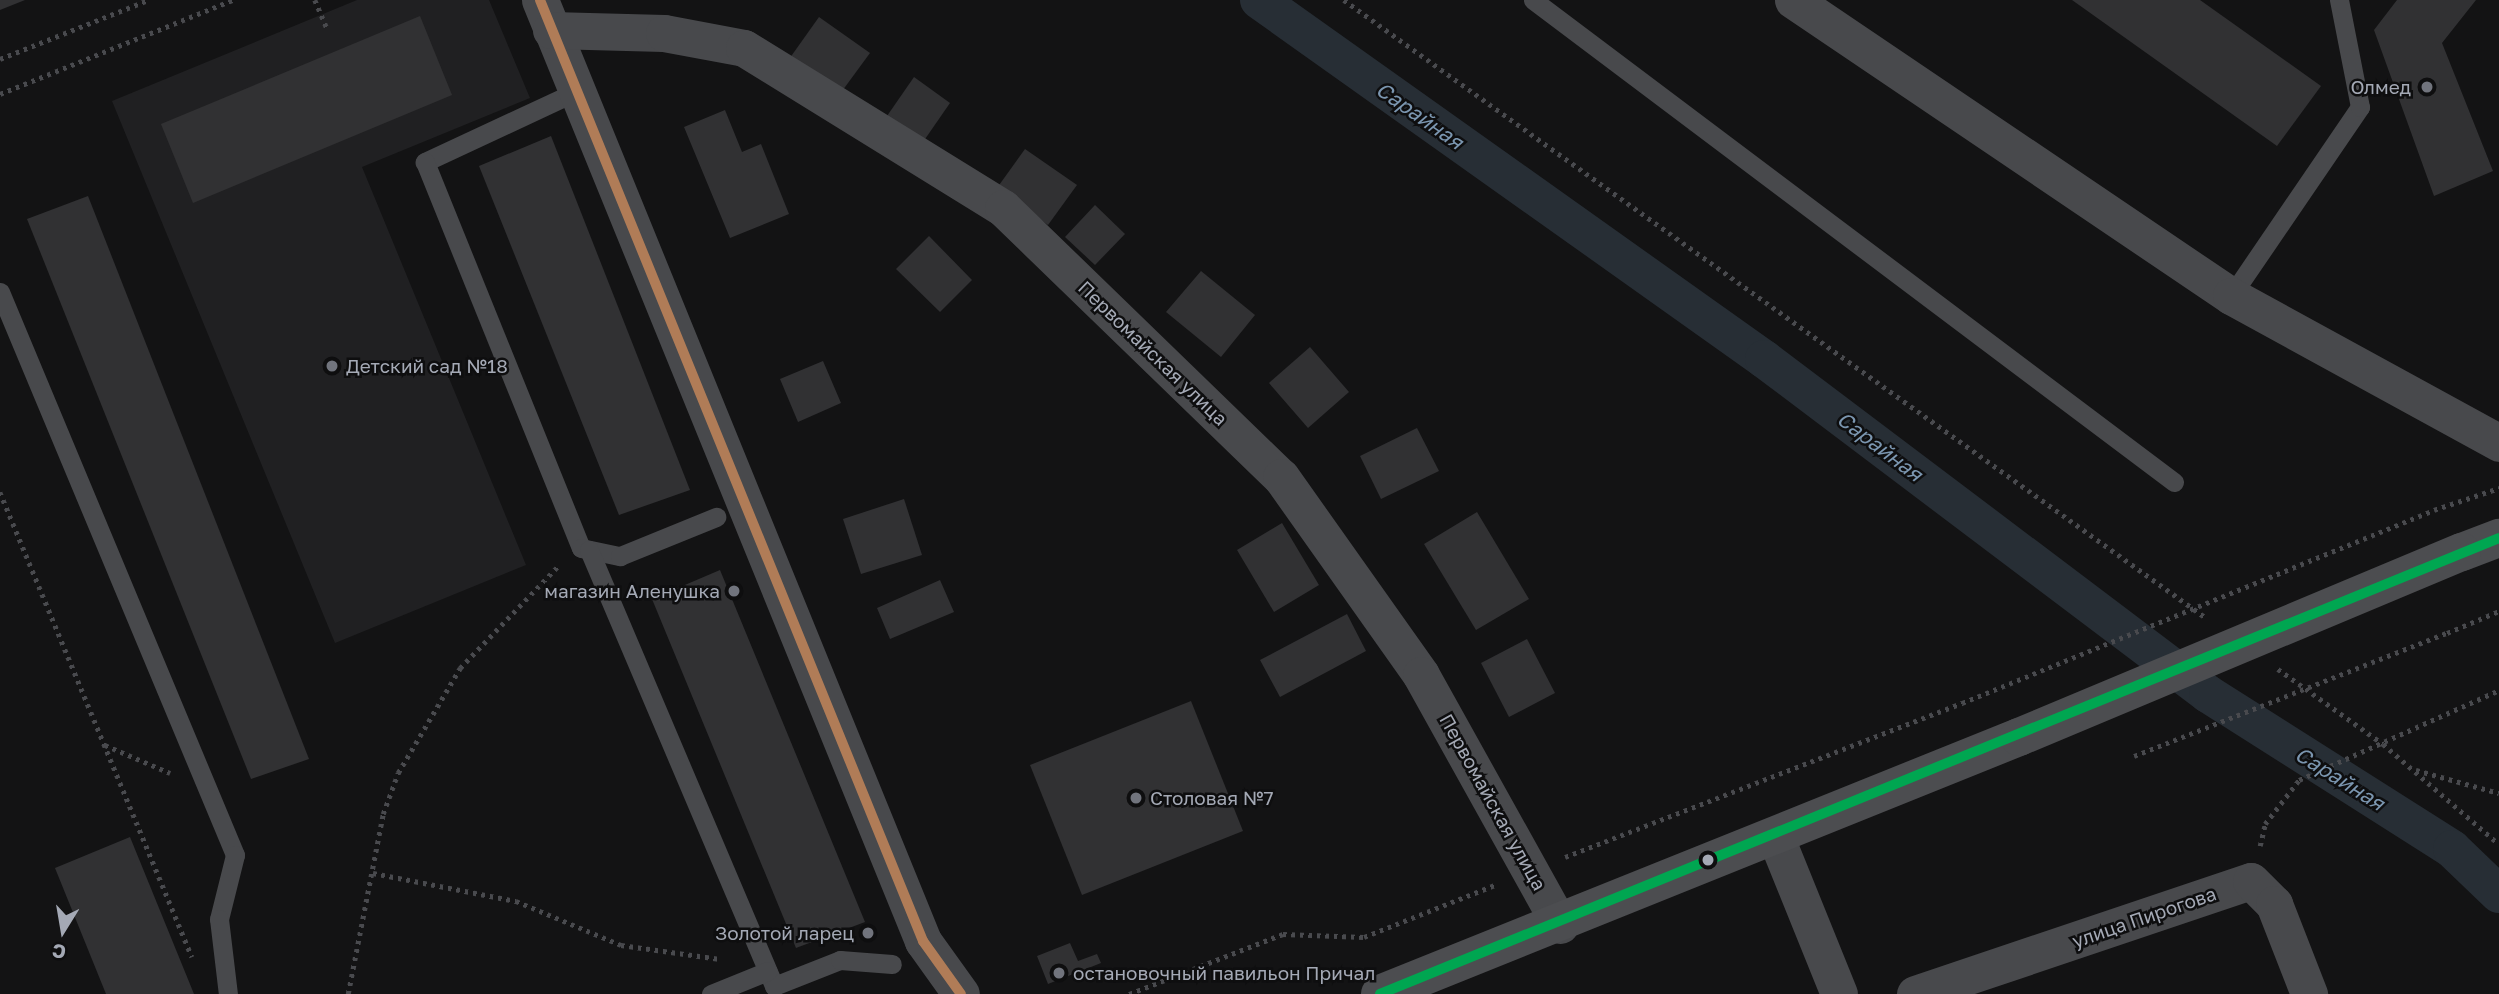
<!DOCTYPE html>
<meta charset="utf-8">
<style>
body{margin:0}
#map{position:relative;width:2499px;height:994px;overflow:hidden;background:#131314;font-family:"Golos Text",sans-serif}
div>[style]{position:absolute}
.built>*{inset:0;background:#202022}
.canal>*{height:38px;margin:-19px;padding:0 19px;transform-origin:19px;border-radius:19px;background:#272e35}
.building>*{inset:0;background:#313133}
.path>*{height:4.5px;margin-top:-2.25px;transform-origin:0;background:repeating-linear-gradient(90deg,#494a4e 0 3.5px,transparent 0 8.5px)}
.lane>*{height:19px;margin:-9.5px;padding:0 9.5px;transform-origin:9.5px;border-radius:9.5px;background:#48494c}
.street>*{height:37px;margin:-18.5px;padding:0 18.5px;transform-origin:18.5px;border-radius:18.5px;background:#48494c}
.secondary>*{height:38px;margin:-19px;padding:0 19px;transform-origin:19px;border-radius:19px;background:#4c4d50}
.path-bridge>*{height:4.5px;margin-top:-2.25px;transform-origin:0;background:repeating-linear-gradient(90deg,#494a4e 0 3.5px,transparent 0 8.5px)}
.secondary-bridge>*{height:38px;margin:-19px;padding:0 19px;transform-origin:19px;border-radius:19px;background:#4c4d50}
.bus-1>*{height:10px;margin:-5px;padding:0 5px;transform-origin:5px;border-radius:5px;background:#b07c57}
.bus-2>*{height:10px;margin:-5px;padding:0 5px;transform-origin:5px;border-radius:5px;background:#00a651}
.dots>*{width:19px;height:19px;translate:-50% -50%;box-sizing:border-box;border:4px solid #0e0e0f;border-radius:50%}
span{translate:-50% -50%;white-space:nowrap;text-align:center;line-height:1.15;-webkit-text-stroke:5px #0e0e0f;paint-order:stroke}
.poi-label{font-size:19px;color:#a4a9b5}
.right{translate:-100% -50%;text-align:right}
.left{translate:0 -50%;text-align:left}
.street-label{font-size:19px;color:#a4a9b5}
.water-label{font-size:21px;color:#7b96b0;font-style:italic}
.north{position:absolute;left:28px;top:896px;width:70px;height:70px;-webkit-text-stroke:5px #0e0e0f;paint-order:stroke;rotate:191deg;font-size:19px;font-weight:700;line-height:28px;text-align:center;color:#a4a9b5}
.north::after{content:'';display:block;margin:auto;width:24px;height:32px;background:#a4a9b5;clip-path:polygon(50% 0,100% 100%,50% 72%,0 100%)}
</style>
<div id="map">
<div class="built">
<div style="clip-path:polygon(357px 0,489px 0,530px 98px,362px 167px,526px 565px,335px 643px,112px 101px)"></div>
</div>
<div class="canal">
<div style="left:1259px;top:0;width:620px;rotate:35.41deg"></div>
<div style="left:1764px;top:359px;width:556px;rotate:37.03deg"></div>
<div style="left:2208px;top:694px;width:289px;rotate:32.4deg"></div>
<div style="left:2452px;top:849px;width:65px;rotate:43.8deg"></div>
</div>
<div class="building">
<div style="clip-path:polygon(0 0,25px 0,0 10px)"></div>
<div style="clip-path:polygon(2072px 0,2200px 0,2321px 86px,2277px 146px)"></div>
<div style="clip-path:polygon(2397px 0,2476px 0,2442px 43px,2493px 171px,2434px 196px,2374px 30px)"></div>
<div style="clip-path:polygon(420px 16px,452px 95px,193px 203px,161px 124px)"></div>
<div style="clip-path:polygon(819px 17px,870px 53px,837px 98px,787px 62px)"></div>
<div style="clip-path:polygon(914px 77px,950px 103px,923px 142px,887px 116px)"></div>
<div style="clip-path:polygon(725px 110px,742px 152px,761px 144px,789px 214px,730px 238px,684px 127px)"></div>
<div style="clip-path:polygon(551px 136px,690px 490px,619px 515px,479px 166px)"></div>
<div style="clip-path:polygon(1025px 149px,1077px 185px,1048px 225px,997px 188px)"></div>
<div style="clip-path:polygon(88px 196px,309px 759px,251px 779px,27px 219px)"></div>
<div style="clip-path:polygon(1095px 205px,1125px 234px,1095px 265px,1065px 237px)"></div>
<div style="clip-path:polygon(929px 236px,972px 280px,940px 312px,896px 269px)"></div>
<div style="clip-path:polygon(1201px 271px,1255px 315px,1221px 357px,1166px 312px)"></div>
<div style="clip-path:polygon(1310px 347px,1349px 392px,1308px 428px,1269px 383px)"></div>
<div style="clip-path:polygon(823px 361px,841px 403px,798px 422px,780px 379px)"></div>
<div style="clip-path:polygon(1417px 428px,1439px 471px,1381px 499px,1360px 456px)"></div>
<div style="clip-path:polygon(904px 499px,922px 555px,861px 574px,843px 519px)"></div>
<div style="clip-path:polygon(1477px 512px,1529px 599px,1476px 630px,1424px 544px)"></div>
<div style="clip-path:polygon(1282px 523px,1319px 585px,1274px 612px,1237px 550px)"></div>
<div style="clip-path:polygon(720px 570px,865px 922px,796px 948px,652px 599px)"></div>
<div style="clip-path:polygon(940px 580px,954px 612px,890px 639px,877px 608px)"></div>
<div style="clip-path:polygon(1347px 614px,1366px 651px,1280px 697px,1260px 660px)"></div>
<div style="clip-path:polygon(1527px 639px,1555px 693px,1509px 717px,1481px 663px)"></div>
<div style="clip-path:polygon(1191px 701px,1243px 831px,1082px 895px,1030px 765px)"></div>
<div style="clip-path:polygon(130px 837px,194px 994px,106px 994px,55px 868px)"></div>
<div style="clip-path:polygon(1070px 943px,1078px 961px,1097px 954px,1101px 963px,1048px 984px,1037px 956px)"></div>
</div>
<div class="path">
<div style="left:315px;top:0;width:33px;rotate:67deg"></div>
<div style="left:1344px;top:0;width:1059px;rotate:35.63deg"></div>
<div style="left:0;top:59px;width:159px;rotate:-21.7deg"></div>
<div style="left:0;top:94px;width:251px;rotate:-22deg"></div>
<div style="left:0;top:492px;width:503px;rotate:67.56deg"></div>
<div style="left:2434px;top:510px;width:69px;rotate:-18.7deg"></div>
<div style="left:2447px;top:633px;width:56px;rotate:-22.9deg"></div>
<div style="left:2278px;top:669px;width:129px;rotate:35.5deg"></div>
<div style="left:2383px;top:744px;width:153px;rotate:40.8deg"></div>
<div style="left:105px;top:745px;width:71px;rotate:23.3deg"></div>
<div style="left:2416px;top:770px;width:86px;rotate:15.5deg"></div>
<div style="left:2260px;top:846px;width:23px;rotate:-77deg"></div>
<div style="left:2265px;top:824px;width:56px;rotate:-52.3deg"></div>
<div style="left:2299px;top:780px;width:219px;rotate:-24.2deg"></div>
<div style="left:1565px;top:857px;width:426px;rotate:-21.2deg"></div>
<div style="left:373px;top:873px;width:146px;rotate:11.1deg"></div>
<div style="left:516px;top:901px;width:114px;rotate:22.7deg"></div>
<div style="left:621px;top:945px;width:100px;rotate:8deg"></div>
<div style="left:348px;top:994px;width:183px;rotate:-79deg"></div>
<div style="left:383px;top:814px;width:44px;rotate:-69.9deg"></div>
<div style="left:398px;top:773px;width:122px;rotate:-59.4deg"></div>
<div style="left:460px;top:668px;width:143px;rotate:-46.1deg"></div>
<div style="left:1129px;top:994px;width:165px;rotate:-21.3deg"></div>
<div style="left:1283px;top:934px;width:81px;rotate:2.1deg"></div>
<div style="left:1364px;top:937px;width:141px;rotate:-21.7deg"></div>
</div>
<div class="lane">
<div style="left:1533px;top:0;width:802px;rotate:36.94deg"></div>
<div style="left:575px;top:92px;width:166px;rotate:155deg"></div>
<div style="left:425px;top:162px;width:416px;rotate:68deg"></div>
<div style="left:581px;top:548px;width:40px;rotate:12deg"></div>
<div style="left:620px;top:556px;width:104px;rotate:-22.1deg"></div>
<div style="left:0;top:292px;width:610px;rotate:67.34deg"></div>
<div style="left:235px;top:855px;width:66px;rotate:104deg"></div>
<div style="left:219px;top:919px;width:76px;rotate:83.2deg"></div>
<div style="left:2231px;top:296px;width:229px;rotate:-55.7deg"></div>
<div style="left:2360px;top:107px;width:109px;rotate:-101.1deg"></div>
<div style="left:589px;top:550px;width:474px;rotate:67deg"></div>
<div style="left:774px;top:986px;width:71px;rotate:-21.5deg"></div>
<div style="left:840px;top:960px;width:52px;rotate:4.4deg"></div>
<div style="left:711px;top:994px;width:61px;rotate:-22deg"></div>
</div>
<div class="street">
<div style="left:540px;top:0;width:1016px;rotate:67.85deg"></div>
<div style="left:923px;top:941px;width:65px;rotate:54.4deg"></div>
<div style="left:1793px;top:0;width:529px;rotate:34.05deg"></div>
<div style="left:2231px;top:296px;width:306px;rotate:28.7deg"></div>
<div style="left:551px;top:30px;width:113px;rotate:1.5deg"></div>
<div style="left:664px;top:33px;width:81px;rotate:10.6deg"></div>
<div style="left:744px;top:48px;width:304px;rotate:31.7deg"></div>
<div style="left:1003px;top:208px;width:387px;rotate:44.1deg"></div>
<div style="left:1281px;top:477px;width:242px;rotate:54.7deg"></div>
<div style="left:1421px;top:675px;width:286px;rotate:60.9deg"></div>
<div style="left:1776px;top:838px;width:168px;rotate:68deg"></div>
<div style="left:1915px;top:994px;width:354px;rotate:-18.6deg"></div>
<div style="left:2251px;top:881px;width:33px;rotate:45deg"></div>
<div style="left:2274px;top:904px;width:97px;rotate:68.7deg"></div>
</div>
<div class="secondary">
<div style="left:2462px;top:552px;width:40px;rotate:-21deg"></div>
<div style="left:1380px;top:994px;width:689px;rotate:-21.91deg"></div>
</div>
<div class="path-bridge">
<div style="left:1962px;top:703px;width:510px;rotate:-22.24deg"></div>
<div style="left:2134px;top:756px;width:336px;rotate:-21.5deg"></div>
</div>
<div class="secondary-bridge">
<div style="left:2019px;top:737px;width:480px;rotate:-22.7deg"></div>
</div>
<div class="bus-1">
<div style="left:540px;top:0;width:1016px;rotate:67.85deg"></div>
<div style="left:923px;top:941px;width:65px;rotate:54.4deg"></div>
</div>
<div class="bus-2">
<div style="left:1380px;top:994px;width:1208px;rotate:-22.17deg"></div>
</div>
<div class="dots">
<div style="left:2427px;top:87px;background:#71747d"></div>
<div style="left:332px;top:366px;background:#71747d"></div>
<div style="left:734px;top:591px;background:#71747d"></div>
<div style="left:1136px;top:798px;background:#71747d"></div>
<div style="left:1708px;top:860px;background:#a4a9b5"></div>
<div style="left:868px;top:933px;background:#71747d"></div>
<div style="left:1059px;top:973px;background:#71747d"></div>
</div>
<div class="poi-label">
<span class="right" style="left:2411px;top:87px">Олмед</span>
<span class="left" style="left:346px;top:366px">Детский сад №18</span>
<span class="right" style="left:720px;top:591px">магазин Аленушка</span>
<span class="left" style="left:1150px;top:798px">Столовая №7</span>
<span class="right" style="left:854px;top:933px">Золотой ларец</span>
<span class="left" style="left:1073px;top:973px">остановочный павильон Причал</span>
</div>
<div class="street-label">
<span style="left:1153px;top:353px;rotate:44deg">Первомайская улица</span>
<span style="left:1493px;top:802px;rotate:61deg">Первомайская улица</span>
<span style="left:2144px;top:917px;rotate:-19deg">улица Пирогова</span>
</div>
<div class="water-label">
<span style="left:1420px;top:115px;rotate:35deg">Сарайная</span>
<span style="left:1880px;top:446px;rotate:37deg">Сарайная</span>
<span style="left:2340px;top:778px;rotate:32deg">Сарайная</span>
</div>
<div class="north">С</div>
</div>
